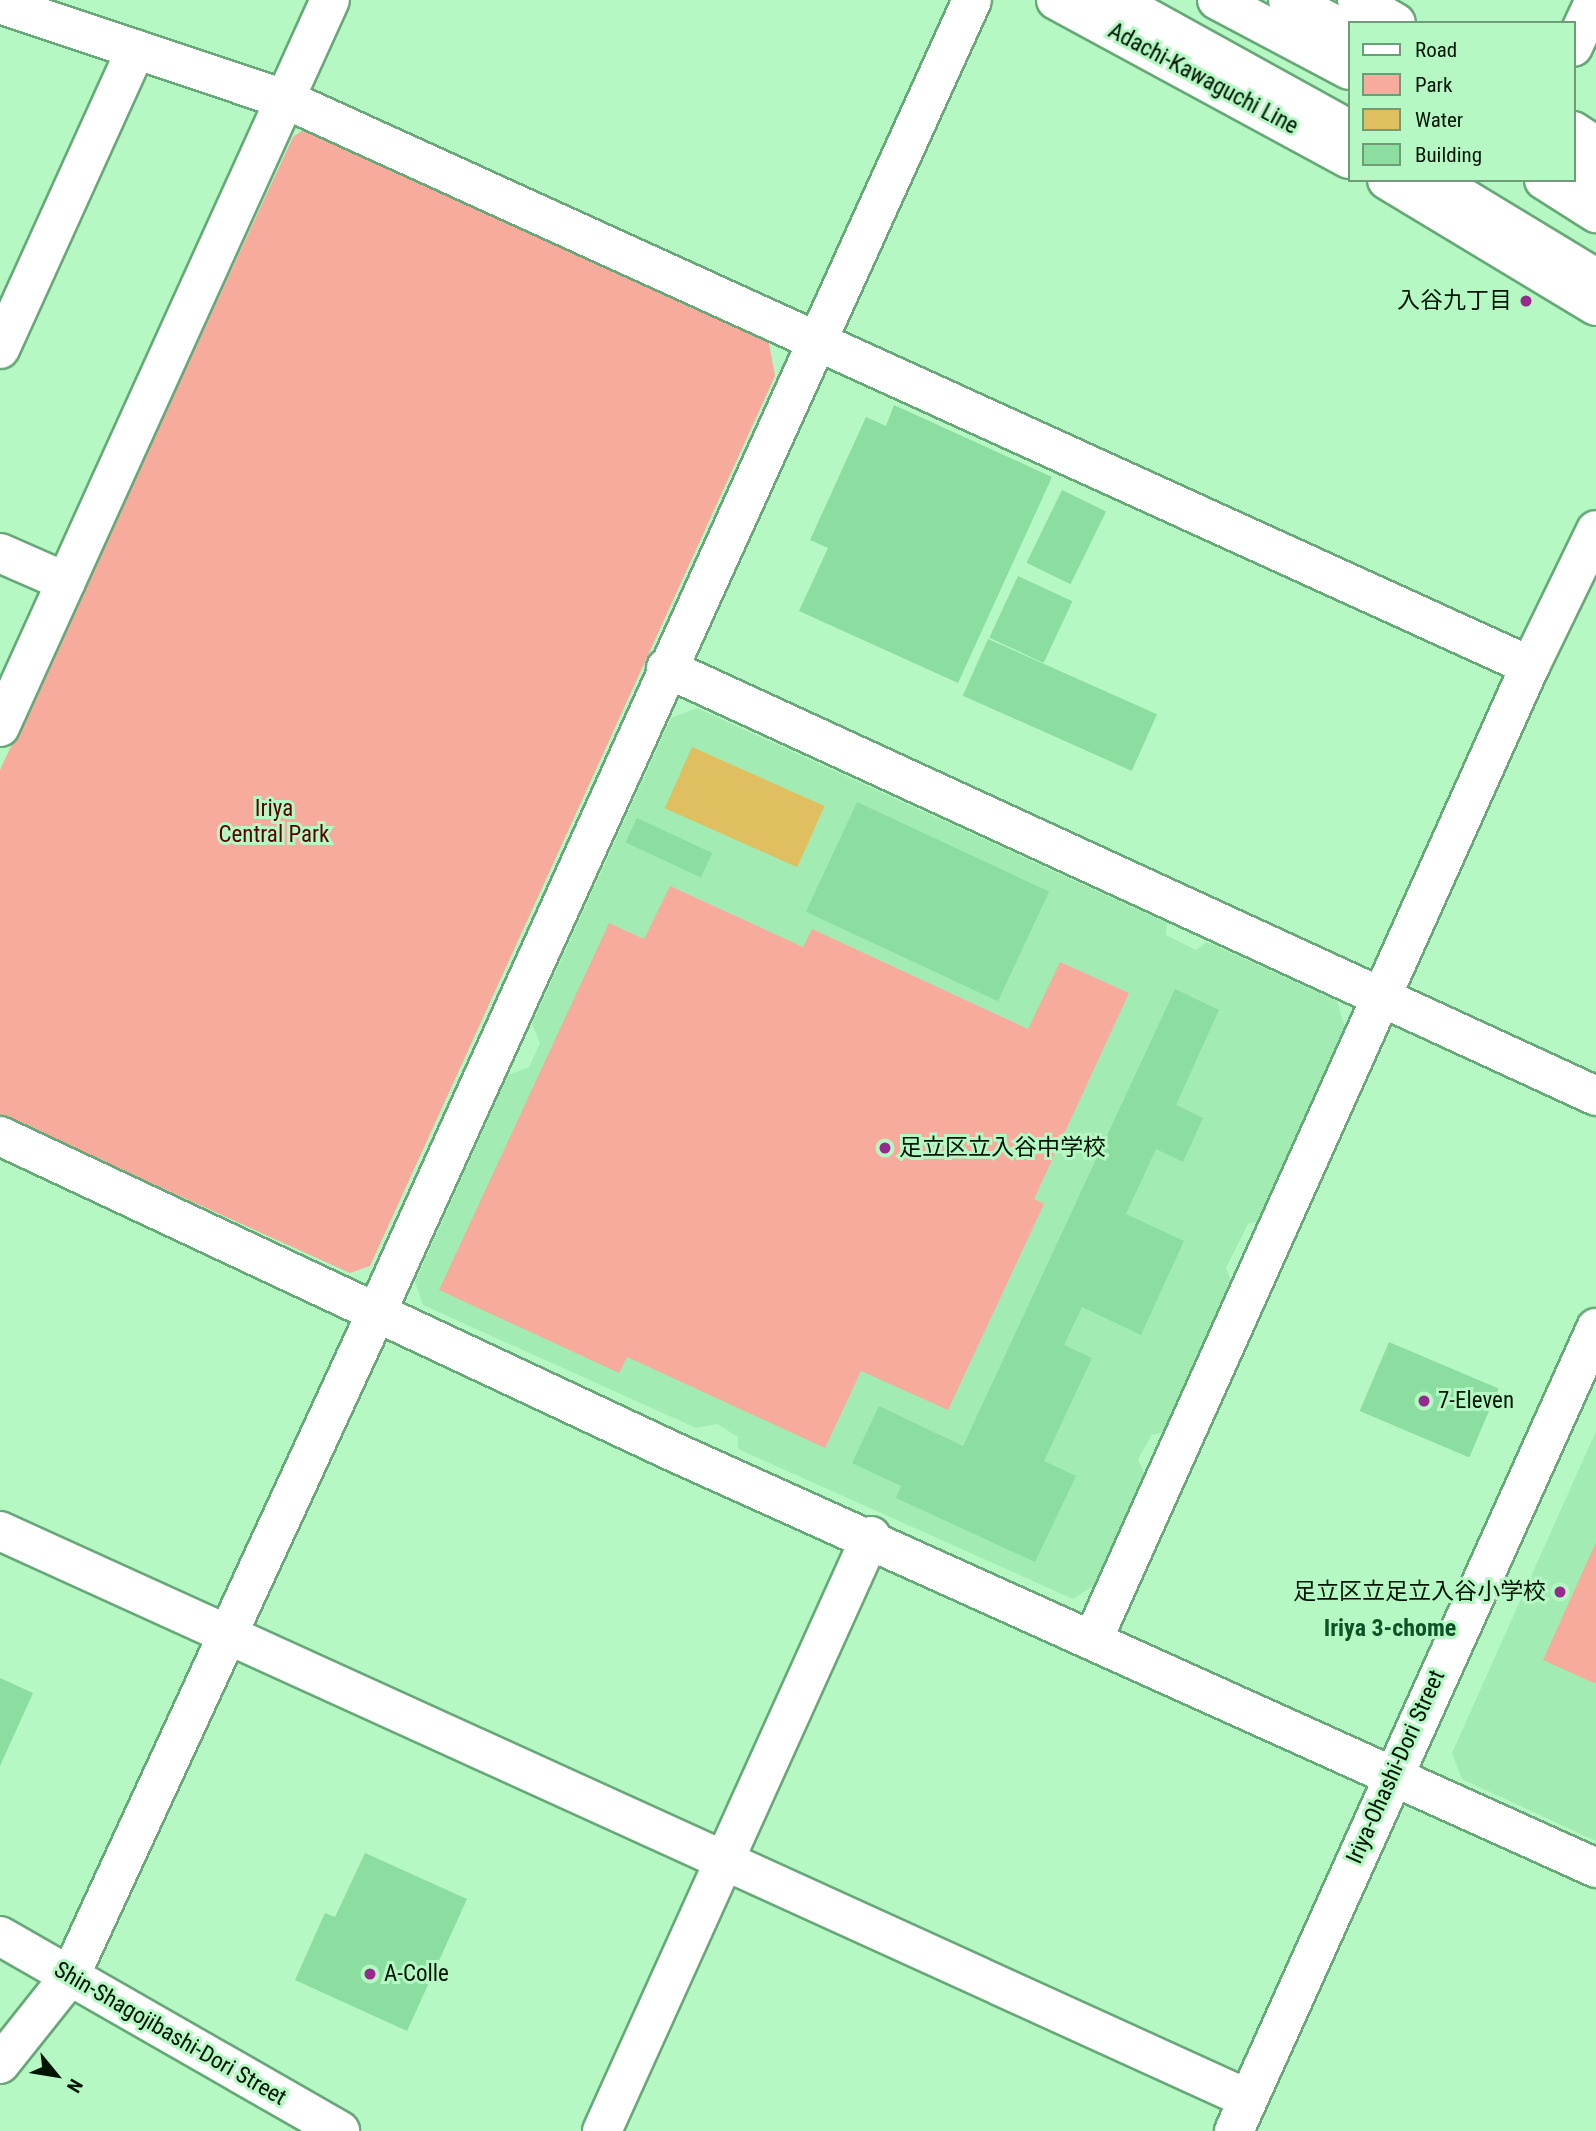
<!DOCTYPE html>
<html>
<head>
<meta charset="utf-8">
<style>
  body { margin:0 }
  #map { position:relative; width:1596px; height:2131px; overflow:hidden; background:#b5f8c3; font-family:"Roboto Condensed","Noto Sans JP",sans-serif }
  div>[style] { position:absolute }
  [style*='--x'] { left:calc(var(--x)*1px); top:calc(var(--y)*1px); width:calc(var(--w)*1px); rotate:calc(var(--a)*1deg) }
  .built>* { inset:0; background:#a2ecb3 }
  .green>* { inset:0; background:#f7ab9d }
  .water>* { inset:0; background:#dfbf60; transform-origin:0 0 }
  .building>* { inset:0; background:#8bde9f; transform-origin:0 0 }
  .roads { filter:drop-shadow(2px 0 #68a878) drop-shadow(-2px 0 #68a878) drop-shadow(0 2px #68a878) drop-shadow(0 -2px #68a878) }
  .minor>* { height:38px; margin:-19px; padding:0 19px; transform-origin:19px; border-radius:19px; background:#fff }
  .tertiary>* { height:38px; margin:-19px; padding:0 19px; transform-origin:19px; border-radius:19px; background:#fff }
  .secondary>* { height:38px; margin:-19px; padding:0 19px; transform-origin:19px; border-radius:19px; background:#fff }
  .motorway>* { height:38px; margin:-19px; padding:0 19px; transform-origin:19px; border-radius:19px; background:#fff }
  .dots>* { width:19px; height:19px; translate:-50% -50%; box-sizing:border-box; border:4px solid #b5f8c3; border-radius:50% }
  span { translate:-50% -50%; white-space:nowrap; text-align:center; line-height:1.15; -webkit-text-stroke:6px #b5f8c3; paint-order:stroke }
  .street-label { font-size:23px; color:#001404 }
  .poi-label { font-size:23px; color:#001404 }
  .right { translate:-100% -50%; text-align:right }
  .left { translate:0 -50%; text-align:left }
  .park-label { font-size:23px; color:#5b0200 }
  .neighbourhood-label { font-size:24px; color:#0c5227; font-weight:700 }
  .legend { position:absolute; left:1348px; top:21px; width:228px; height:161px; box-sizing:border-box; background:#b5f8c3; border:2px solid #6d9d77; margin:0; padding:9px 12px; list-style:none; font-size:21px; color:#001404 }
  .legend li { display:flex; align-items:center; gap:14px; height:35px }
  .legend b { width:35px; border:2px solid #6d9d77 }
  .north { position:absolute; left:21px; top:2040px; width:70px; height:70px; -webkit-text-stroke:5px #b5f8c3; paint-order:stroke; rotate:120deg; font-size:19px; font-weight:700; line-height:28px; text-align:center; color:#001404 }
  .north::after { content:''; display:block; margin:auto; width:24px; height:32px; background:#001404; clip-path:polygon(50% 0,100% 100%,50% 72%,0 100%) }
</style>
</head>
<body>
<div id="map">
  <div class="built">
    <i style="clip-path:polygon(697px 708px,1167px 923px,1166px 935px,1196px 950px,1207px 942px,1337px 1001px,1346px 1031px,1261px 1221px,1248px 1224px,1226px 1268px,1232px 1283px,1167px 1432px,1152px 1435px,1138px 1459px,1145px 1475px,1098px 1583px,1073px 1599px,738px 1449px,738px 1437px,717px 1424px,696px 1428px,423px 1305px,415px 1282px,508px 1075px,529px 1067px,540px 1043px,532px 1024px,671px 718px)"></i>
    <i style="clip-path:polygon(1596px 1431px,1596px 1841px,1462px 1779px,1452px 1753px)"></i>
  </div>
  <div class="green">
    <i style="clip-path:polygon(307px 127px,769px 343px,775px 376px,370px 1266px,350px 1273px,0 1115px,0 770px,293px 137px)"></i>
    <i style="clip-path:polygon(670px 886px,803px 947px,812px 929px,1028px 1029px,1060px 962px,1129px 993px,1034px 1199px,1044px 1204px,948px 1410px,861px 1371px,825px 1448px,627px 1357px,619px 1373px,439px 1290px,609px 923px,644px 939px)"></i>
    <i style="clip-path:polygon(1596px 1542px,1596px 1684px,1543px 1660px)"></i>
  </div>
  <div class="water">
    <i style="left:692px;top:747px;width:145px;height:67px;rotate:24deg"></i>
  </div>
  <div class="building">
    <i style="clip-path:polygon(894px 405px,1052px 477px,958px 683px,799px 611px,828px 548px,810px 540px,866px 417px,886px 426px)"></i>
    <i style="left:1062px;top:490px;width:49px;height:81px;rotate:26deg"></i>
    <i style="left:1018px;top:576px;width:60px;height:68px;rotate:25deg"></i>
    <i style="left:988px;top:639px;width:185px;height:62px;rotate:24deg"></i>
    <i style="left:857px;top:802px;width:212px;height:121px;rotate:25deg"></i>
    <i style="left:637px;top:818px;width:83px;height:27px;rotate:25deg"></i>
    <i style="clip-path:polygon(1175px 989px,1219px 1010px,1176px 1105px,1203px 1118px,1183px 1162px,1156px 1149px,1126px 1214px,1184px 1241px,1141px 1335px,1082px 1307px,1064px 1345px,1092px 1358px,1044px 1461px,1076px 1476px,1035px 1562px,896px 1498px,901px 1486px,852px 1463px,879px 1406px,963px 1446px)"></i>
    <i style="left:1389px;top:1342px;width:119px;height:75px;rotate:23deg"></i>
    <i style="clip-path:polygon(0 1678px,33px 1693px,0 1766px)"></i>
    <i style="clip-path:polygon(365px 1853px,467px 1899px,407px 2031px,295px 1980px,325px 1913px,335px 1917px)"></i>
  </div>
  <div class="roads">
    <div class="minor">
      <i style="--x:0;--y:4;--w:303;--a:18.5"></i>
      <i style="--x:287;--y:100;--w:1366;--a:24.48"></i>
      <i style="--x:1573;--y:47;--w:52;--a:-64.9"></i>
      <i style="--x:0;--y:349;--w:329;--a:-65.6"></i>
      <i style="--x:0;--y:553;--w:72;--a:23.7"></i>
      <i style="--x:666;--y:668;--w:1024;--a:24.71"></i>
      <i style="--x:0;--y:727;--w:798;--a:-65.59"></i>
      <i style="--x:378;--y:1309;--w:1437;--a:-65.59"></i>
      <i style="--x:0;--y:1531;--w:1371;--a:24.47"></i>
      <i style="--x:1094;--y:1637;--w:1064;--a:-65.82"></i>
      <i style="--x:1530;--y:666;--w:151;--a:-64.1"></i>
      <i style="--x:0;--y:2064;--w:112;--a:-51.5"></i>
      <i style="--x:602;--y:2131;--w:653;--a:-65.67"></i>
    </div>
    <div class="tertiary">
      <i style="--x:0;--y:1136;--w:744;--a:25.12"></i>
      <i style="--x:674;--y:1452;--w:1012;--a:24.28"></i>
      <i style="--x:0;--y:1936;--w:392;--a:29.8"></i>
      <i style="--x:70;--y:1976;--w:735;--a:-65.21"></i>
      <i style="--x:1234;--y:2131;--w:881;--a:-65.73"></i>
    </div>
    <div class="secondary">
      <i style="--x:1056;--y:0;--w:333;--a:28.5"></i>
      <i style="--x:1357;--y:0;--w:45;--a:30.5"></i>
      <i style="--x:1573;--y:131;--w:27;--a:33"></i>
      <i style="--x:1387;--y:180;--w:244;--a:31.1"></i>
    </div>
    <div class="motorway">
      <i style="--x:1115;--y:0;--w:267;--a:28.9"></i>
      <i style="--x:1217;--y:0;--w:149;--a:27.9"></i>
      <i style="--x:1288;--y:0;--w:69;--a:27.7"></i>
      <i style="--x:1573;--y:159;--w:27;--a:33"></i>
      <i style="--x:1434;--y:180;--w:189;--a:31.2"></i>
      <i style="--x:1544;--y:180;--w:62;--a:32.4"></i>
    </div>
  </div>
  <div class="dots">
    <i style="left:1526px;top:301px;background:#952b8d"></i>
    <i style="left:885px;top:1148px;background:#952b8d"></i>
    <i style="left:1424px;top:1401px;background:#952b8d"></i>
    <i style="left:1560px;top:1592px;background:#952b8d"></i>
    <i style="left:370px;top:1974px;background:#952b8d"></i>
  </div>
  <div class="street-label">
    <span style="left:1203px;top:79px;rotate:28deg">Adachi-Kawaguchi Line</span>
    <span style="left:1396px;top:1767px;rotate:-66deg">Iriya-Ohashi-Dori Street</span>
    <span style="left:170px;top:2034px;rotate:30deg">Shin-Shagojibashi-Dori Street</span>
  </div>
  <div class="poi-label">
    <span class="right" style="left:1512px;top:301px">入谷九丁目</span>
    <span class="left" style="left:899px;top:1148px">足立区立入谷中学校</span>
    <span class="left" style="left:1438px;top:1401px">7-Eleven</span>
    <span class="right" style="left:1546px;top:1592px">足立区立足立入谷小学校</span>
    <span class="left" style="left:384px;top:1974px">A-Colle</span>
  </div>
  <div class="park-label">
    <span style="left:274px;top:822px">Iriya<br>Central Park</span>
  </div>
  <div class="neighbourhood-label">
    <span style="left:1390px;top:1629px">Iriya 3-chome</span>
  </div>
  <ul class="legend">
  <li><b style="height:9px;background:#fff"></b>Road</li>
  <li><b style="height:19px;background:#f7ab9d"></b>Park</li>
  <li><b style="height:19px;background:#dfbf60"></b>Water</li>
  <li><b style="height:19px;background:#8bde9f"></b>Building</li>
  </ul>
  <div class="north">N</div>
</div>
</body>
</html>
